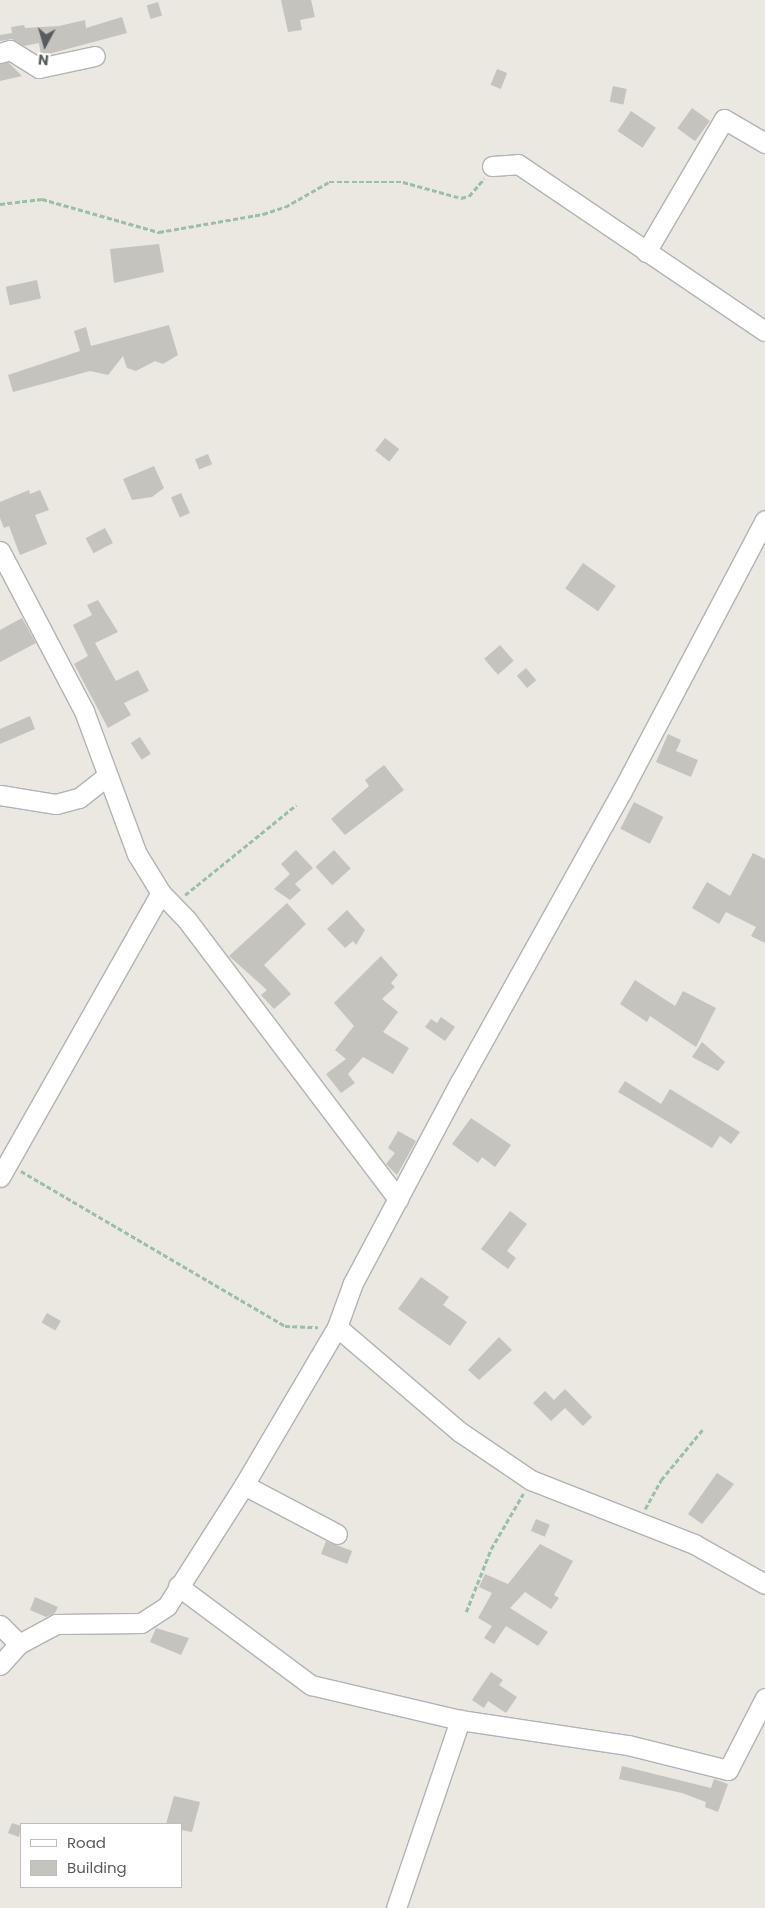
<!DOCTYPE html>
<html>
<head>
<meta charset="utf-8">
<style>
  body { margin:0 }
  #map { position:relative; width:765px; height:1908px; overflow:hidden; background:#eae8e0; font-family:Poppins,sans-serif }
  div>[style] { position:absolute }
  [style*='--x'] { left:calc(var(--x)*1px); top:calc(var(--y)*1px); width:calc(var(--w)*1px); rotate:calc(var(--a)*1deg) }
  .building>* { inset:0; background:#c5c3bd; transform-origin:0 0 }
  .path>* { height:2.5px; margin-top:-1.25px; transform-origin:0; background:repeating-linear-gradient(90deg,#9abfa5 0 5px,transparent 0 7.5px) }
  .roads { filter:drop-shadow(1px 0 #b1b3b6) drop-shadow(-1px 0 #b1b3b6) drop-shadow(0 1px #b1b3b6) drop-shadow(0 -1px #b1b3b6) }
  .minor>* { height:19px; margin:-9.5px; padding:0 9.5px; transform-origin:9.5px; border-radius:9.5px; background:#fff }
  span { translate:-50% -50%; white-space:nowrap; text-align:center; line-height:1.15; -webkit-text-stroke:4.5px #fff; paint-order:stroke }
  .legend { position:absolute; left:20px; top:1823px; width:162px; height:65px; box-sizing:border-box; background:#fff; border:1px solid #bdbebf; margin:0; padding:6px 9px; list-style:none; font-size:15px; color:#595c5f }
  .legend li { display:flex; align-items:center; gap:10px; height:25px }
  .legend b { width:25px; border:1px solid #bdbebf }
  .north { position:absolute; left:20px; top:20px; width:50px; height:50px; -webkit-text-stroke:4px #fff; paint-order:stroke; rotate:186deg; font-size:14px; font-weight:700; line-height:20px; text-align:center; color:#595c5f }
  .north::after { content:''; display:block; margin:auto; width:18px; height:22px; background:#595c5f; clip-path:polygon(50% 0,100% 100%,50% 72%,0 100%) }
</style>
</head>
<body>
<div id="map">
  <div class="building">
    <i style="clip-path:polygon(281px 0,311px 0,315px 17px,300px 20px,302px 30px,288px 32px)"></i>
    <i style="left:158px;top:2px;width:14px;height:12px;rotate:73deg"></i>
    <i style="clip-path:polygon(122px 17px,127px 33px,41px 56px,39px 43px,24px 46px,12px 39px,0 41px,0 35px,12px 33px,11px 27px,24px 25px,25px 28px,59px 26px,85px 20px,86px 28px)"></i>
    <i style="clip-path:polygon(8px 62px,22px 76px,0 81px,0 64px)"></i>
    <i style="left:497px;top:69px;width:11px;height:17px;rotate:22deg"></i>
    <i style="left:613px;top:86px;width:14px;height:16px;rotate:12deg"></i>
    <i style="left:692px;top:108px;width:22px;height:25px;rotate:36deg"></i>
    <i style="left:631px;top:111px;width:30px;height:24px;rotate:34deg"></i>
    <i style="clip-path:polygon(159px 244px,164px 272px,114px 283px,110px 249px)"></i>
    <i style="left:37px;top:280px;width:19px;height:32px;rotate:78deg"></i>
    <i style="clip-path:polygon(169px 325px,178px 355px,163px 364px,155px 361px,136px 371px,127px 368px,123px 356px,108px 375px,90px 371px,13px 392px,8px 375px,80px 351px,74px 331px,86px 327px,91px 346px)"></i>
    <i style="left:385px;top:438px;width:18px;height:16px;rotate:38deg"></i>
    <i style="left:208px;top:454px;width:11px;height:14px;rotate:68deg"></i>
    <i style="clip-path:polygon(154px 466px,164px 488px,152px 497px,132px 500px,123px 479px)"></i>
    <i style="clip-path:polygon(29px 490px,30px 494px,40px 490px,49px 510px,35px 515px,47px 544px,20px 555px,9px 526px,4px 528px,0 518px,0 502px)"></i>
    <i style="left:181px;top:493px;width:22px;height:11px;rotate:66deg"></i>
    <i style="left:105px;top:528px;width:17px;height:22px;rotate:62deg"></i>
    <i style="left:583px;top:563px;width:40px;height:31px;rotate:35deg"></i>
    <i style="clip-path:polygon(98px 600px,118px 632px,95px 643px,116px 681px,138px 670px,149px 691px,124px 703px,131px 715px,108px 728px,74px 664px,88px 656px,73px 625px,92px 615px,87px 605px)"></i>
    <i style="clip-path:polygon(22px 618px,36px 643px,0 662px,0 630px)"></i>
    <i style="left:500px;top:645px;width:21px;height:21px;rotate:49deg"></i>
    <i style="left:526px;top:668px;width:16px;height:12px;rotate:50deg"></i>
    <i style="clip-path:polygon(30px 716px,35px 729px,0 744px,0 729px)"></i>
    <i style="clip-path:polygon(668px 734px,681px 740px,676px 751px,698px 760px,691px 777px,656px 762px)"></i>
    <i style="left:140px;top:737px;width:20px;height:11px;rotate:57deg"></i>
    <i style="clip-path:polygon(384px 765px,404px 790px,345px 835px,331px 819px,369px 786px,365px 780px)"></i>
    <i style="left:634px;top:802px;width:33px;height:30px;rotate:27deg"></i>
    <i style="clip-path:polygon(296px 850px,313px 868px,295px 884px,301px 890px,290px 900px,274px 889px,290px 874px,281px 864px)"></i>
    <i style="left:334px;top:850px;width:25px;height:25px;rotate:48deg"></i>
    <i style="clip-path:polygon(753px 853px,765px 859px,765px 943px,751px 936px,756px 927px,726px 912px,719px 924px,692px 908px,707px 882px,730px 896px)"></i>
    <i style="clip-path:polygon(287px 903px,306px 924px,264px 965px,291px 994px,274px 1009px,261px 995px,267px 990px,229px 956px)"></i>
    <i style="clip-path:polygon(347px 910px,365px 930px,356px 945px,353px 941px,345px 948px,327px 929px)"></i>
    <i style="clip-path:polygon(381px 956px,398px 975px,391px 983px,395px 987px,382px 999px,398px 1012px,383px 1032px,409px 1048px,393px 1074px,363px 1057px,348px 1074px,355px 1083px,341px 1093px,326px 1074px,346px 1059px,335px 1050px,354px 1026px,334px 1003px)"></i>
    <i style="clip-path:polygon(635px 980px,675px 1006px,683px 991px,716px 1008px,696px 1047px,650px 1016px,647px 1022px,620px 1004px)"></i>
    <i style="clip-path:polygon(441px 1017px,455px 1027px,445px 1041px,425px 1027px,431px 1019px,437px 1023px)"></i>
    <i style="clip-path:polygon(702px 1042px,725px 1062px,718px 1071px,692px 1057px)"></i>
    <i style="clip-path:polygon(625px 1081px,661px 1104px,670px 1089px,740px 1132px,731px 1144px,720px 1136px,712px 1148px,618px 1092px)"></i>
    <i style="clip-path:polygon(471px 1118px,511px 1145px,495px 1167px,482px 1157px,478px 1163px,452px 1144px)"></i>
    <i style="clip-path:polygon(398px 1131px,416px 1141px,397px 1175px,386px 1164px,395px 1153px,388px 1148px)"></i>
    <i style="clip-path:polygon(510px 1211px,527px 1224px,507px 1251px,516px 1258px,508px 1269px,481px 1249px)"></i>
    <i style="clip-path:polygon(421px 1277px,449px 1297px,443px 1305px,467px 1322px,450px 1346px,398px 1309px)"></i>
    <i style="left:47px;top:1313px;width:16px;height:11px;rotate:30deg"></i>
    <i style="clip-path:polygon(499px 1337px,512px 1350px,479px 1380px,468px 1370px)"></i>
    <i style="clip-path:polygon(565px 1389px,592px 1417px,583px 1426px,565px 1408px,551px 1421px,533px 1403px,545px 1391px,554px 1400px)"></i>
    <i style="clip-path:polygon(717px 1473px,734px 1484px,702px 1524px,688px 1514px)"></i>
    <i style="left:536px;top:1519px;width:15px;height:13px;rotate:23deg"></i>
    <i style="left:326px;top:1541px;width:28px;height:14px;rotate:21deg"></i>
    <i style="clip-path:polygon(540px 1544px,573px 1561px,554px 1595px,559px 1598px,551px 1609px,525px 1592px,510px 1608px,548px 1632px,538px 1646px,506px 1626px,494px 1644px,484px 1638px,492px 1626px,478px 1618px,492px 1593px,479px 1587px,485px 1574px,508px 1584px)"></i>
    <i style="clip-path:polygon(35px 1597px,58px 1607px,55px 1613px,46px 1617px,30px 1610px)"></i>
    <i style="clip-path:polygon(156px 1628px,189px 1638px,181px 1655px,150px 1642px)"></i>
    <i style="clip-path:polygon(491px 1672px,503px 1680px,499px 1685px,517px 1697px,506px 1713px,488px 1701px,484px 1708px,472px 1700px)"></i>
    <i style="clip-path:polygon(622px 1766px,711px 1788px,714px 1779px,728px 1784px,718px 1812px,705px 1807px,706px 1802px,682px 1793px,619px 1779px)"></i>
    <i style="clip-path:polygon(174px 1796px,200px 1802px,192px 1832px,181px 1830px,181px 1824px,166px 1824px)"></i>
    <i style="clip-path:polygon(12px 1823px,21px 1826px,19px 1837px,8px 1833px)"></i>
  </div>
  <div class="path">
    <i style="--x:0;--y:204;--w:42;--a:-6.8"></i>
    <i style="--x:42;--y:199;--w:122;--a:15.8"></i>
    <i style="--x:159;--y:232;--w:106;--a:-9.8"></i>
    <i style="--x:263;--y:214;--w:23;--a:-18"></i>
    <i style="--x:285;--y:207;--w:51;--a:-29.6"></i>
    <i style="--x:329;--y:182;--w:74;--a:0"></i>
    <i style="--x:403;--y:182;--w:60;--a:15.4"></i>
    <i style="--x:461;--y:198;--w:8;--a:-14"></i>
    <i style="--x:469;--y:196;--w:23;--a:-49"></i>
    <i style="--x:185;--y:895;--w:143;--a:-39"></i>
    <i style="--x:21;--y:1171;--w:306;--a:30.4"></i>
    <i style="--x:285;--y:1326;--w:33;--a:2"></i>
    <i style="--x:645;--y:1509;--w:33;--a:-61"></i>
    <i style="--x:661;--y:1480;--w:65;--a:-50.6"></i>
    <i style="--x:466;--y:1612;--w:68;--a:-68.4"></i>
    <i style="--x:491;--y:1549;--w:64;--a:-59.8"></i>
  </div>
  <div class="roads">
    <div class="minor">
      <i style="--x:0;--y:53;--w:10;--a:-17"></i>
      <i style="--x:10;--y:50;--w:34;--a:32"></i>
      <i style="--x:39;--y:68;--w:57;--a:-12.1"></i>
      <i style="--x:492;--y:166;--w:26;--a:-4"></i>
      <i style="--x:518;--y:164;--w:298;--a:34.1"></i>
      <i style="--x:646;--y:252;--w:154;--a:-59.6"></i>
      <i style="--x:724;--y:119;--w:48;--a:30.3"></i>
      <i style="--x:0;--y:551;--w:181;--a:62.3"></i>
      <i style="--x:84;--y:711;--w:153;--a:69.7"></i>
      <i style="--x:137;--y:854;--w:46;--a:58.4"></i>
      <i style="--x:161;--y:893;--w:37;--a:46"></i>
      <i style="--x:187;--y:920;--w:350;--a:52.9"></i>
      <i style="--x:0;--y:795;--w:57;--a:9.1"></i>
      <i style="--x:56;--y:804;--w:24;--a:-15"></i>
      <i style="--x:79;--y:798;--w:36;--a:-38"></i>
      <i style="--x:0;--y:1177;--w:326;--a:-60.5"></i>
      <i style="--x:337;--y:1327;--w:162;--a:40.5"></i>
      <i style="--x:460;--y:1432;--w:86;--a:34.1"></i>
      <i style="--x:531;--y:1480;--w:175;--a:21.4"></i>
      <i style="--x:694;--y:1544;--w:81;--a:29.4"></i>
      <i style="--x:244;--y:1485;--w:183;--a:-59.5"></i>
      <i style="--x:337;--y:1327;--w:47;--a:-70"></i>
      <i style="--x:353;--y:1283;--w:228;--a:-62"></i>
      <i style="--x:460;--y:1082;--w:333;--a:-60.9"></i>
      <i style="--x:622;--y:791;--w:306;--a:-62.2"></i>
      <i style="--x:178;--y:1586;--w:166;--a:36.7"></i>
      <i style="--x:311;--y:1685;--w:153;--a:13.2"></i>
      <i style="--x:460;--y:1720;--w:170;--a:8.5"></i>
      <i style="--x:628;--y:1745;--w:103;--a:14"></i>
      <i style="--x:728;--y:1770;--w:81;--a:-62.8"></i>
      <i style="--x:0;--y:1625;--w:27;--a:45"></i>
      <i style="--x:0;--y:1665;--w:28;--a:-48"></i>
      <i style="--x:19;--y:1644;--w:42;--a:-28.4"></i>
      <i style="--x:56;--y:1624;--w:85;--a:-0.7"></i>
      <i style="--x:141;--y:1623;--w:31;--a:-33"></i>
      <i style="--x:167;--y:1606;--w:143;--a:-57.5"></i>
      <i style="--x:244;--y:1485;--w:105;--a:27.8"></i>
      <i style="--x:396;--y:1908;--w:199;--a:-71.2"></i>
    </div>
  </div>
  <ul class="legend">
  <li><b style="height:6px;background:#fff"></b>Road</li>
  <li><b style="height:14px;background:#c5c3bd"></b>Building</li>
  </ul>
  <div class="north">N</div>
</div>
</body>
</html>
